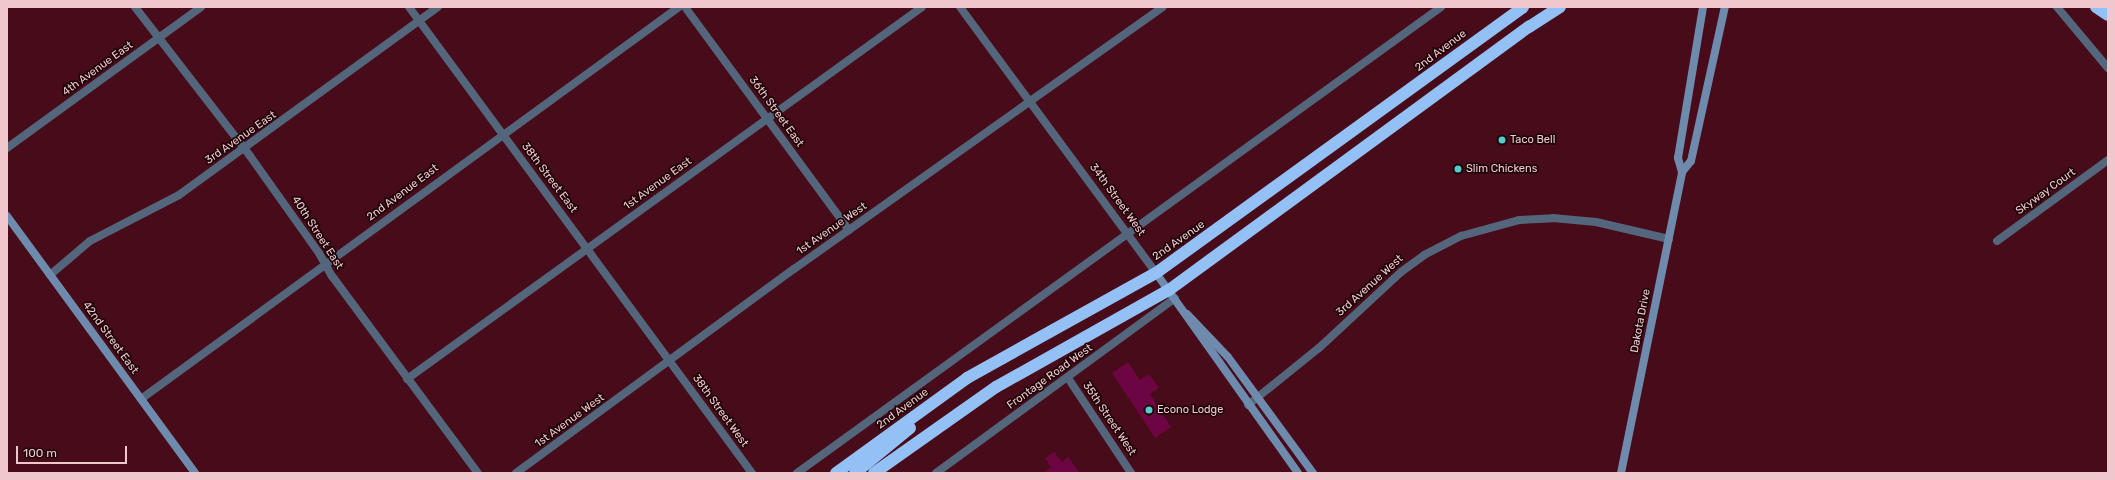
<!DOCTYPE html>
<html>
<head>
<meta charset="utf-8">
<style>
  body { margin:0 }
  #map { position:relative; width:2115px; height:480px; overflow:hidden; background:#470b19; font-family:Rubik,sans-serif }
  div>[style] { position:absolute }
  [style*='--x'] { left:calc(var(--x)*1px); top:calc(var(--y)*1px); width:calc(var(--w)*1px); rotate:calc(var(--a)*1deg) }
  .building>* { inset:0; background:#6c0542 }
  .street>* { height:8px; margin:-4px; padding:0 4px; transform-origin:4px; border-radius:4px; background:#54667c }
  .secondary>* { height:8px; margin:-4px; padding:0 4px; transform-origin:4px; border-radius:4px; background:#6e8bad }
  .highway>* { height:12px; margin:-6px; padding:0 6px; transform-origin:6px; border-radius:6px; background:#93c0f5 }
  .dots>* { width:11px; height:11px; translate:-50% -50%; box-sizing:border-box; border:2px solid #1e0509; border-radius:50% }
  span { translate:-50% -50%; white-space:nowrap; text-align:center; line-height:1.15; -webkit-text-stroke:3.5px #1e0509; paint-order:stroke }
  .street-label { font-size:11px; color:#f0c8cb }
  .poi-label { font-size:11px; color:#f0c8cb }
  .left { translate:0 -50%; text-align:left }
  .frame { position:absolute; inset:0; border:8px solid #f0c8cb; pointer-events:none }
  .scale { position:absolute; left:16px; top:446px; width:111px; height:18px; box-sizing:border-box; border:2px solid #f0c8cb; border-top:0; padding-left:5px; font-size:12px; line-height:14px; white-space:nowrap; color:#f0c8cb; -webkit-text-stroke:3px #1e0509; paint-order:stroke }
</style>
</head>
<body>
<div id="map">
  <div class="building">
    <i style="clip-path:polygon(1128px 362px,1140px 380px,1149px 374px,1159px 388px,1150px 394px,1171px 427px,1155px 438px,1112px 373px)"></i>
    <i style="clip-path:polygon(1054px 452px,1062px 462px,1068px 457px,1080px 473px,1043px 473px,1051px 467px,1045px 458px)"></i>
  </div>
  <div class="street">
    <i style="--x:135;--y:7;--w:188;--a:52.3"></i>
    <i style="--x:250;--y:156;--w:119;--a:54.6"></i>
    <i style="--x:319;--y:253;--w:26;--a:61"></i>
    <i style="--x:332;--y:276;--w:245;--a:53.5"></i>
    <i style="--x:409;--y:7;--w:579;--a:53.65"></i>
    <i style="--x:685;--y:7;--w:277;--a:53.7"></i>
    <i style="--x:960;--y:7;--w:330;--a:53.6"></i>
    <i style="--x:2057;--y:7;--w:80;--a:50.1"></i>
    <i style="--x:7;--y:148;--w:240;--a:-36"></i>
    <i style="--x:1997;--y:241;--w:137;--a:-36.1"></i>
    <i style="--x:50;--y:275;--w:52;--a:-40.4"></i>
    <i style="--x:90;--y:241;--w:100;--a:-27.3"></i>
    <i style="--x:179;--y:195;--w:320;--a:-36"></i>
    <i style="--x:1068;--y:378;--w:114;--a:56.4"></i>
    <i style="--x:407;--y:379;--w:635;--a:-35.84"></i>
    <i style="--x:141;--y:399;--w:666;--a:-36.08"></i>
    <i style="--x:1248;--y:405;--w:91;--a:-38.8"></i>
    <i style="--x:1319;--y:348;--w:112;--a:-42.8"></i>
    <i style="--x:1401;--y:272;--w:29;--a:-36"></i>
    <i style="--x:1424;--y:255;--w:42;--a:-27.2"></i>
    <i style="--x:1461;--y:236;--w:60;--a:-15.4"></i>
    <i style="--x:1519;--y:220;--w:34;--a:-3"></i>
    <i style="--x:1553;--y:218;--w:43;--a:5.3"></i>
    <i style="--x:1596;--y:222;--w:75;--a:13.1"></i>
    <i style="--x:516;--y:473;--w:345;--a:-36.3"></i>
    <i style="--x:794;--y:269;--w:452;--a:-35.4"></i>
    <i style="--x:797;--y:473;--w:795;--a:-35.89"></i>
    <i style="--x:936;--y:473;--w:296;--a:-36.2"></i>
  </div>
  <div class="secondary">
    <i style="--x:1682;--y:172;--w:15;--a:-106"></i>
    <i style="--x:1678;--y:158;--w:153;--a:-80.6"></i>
    <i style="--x:7;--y:216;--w:318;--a:53.8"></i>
    <i style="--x:1156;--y:273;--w:245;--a:54.6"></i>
    <i style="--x:1187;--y:314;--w:59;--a:46.4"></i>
    <i style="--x:1228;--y:357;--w:144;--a:53.8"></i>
    <i style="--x:1621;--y:473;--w:307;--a:-78.5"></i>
    <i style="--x:1682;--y:172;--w:14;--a:-51"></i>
    <i style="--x:1691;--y:161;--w:158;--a:-77.6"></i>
  </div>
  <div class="highway">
    <i style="--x:2096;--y:7;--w:14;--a:34"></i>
    <i style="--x:836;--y:473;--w:162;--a:-35.9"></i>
    <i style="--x:967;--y:378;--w:216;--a:-29.1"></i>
    <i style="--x:1156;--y:273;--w:453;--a:-35.9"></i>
    <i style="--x:855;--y:473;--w:71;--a:-39.3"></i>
    <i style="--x:874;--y:473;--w:149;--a:-35.2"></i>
    <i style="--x:996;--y:387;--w:198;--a:-29.3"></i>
    <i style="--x:1169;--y:290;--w:446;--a:-36.2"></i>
    <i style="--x:1529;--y:27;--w:37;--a:-33"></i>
  </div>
  <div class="dots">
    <i style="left:1502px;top:140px;background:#53cdca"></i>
    <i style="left:1458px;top:169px;background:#53cdca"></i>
    <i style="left:1149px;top:410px;background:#53cdca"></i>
  </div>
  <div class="street-label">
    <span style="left:1441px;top:51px;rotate:-37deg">2nd Avenue</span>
    <span style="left:98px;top:69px;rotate:-36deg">4th Avenue East</span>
    <span style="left:776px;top:112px;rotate:54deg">36th Street East</span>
    <span style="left:241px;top:138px;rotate:-35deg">3rd Avenue East</span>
    <span style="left:549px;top:178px;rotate:53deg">38th Street East</span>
    <span style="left:658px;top:184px;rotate:-36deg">1st Avenue East</span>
    <span style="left:2046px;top:192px;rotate:-36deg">Skyway Court</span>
    <span style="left:403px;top:193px;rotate:-37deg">2nd Avenue East</span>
    <span style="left:1117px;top:200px;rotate:54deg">34th Street West</span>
    <span style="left:832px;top:229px;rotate:-35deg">1st Avenue West</span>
    <span style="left:317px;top:233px;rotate:57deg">40th Street East</span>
    <span style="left:1179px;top:241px;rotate:-35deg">2nd Avenue</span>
    <span style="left:1370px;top:286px;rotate:-42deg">3rd Avenue West</span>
    <span style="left:1641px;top:321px;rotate:-79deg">Dakota Drive</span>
    <span style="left:110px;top:338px;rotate:54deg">42nd Street East</span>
    <span style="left:1050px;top:377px;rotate:-36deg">Frontage Road West</span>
    <span style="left:903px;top:409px;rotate:-36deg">2nd Avenue</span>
    <span style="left:720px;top:411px;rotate:54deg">38th Street West</span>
    <span style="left:1109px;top:419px;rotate:56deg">35th Street West</span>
    <span style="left:570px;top:421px;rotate:-36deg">1st Avenue West</span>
  </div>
  <div class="poi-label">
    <span class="left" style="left:1510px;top:140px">Taco Bell</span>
    <span class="left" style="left:1466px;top:169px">Slim Chickens</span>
    <span class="left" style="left:1157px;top:410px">Econo Lodge</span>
  </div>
  <div class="frame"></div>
  <div class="scale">100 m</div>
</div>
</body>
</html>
